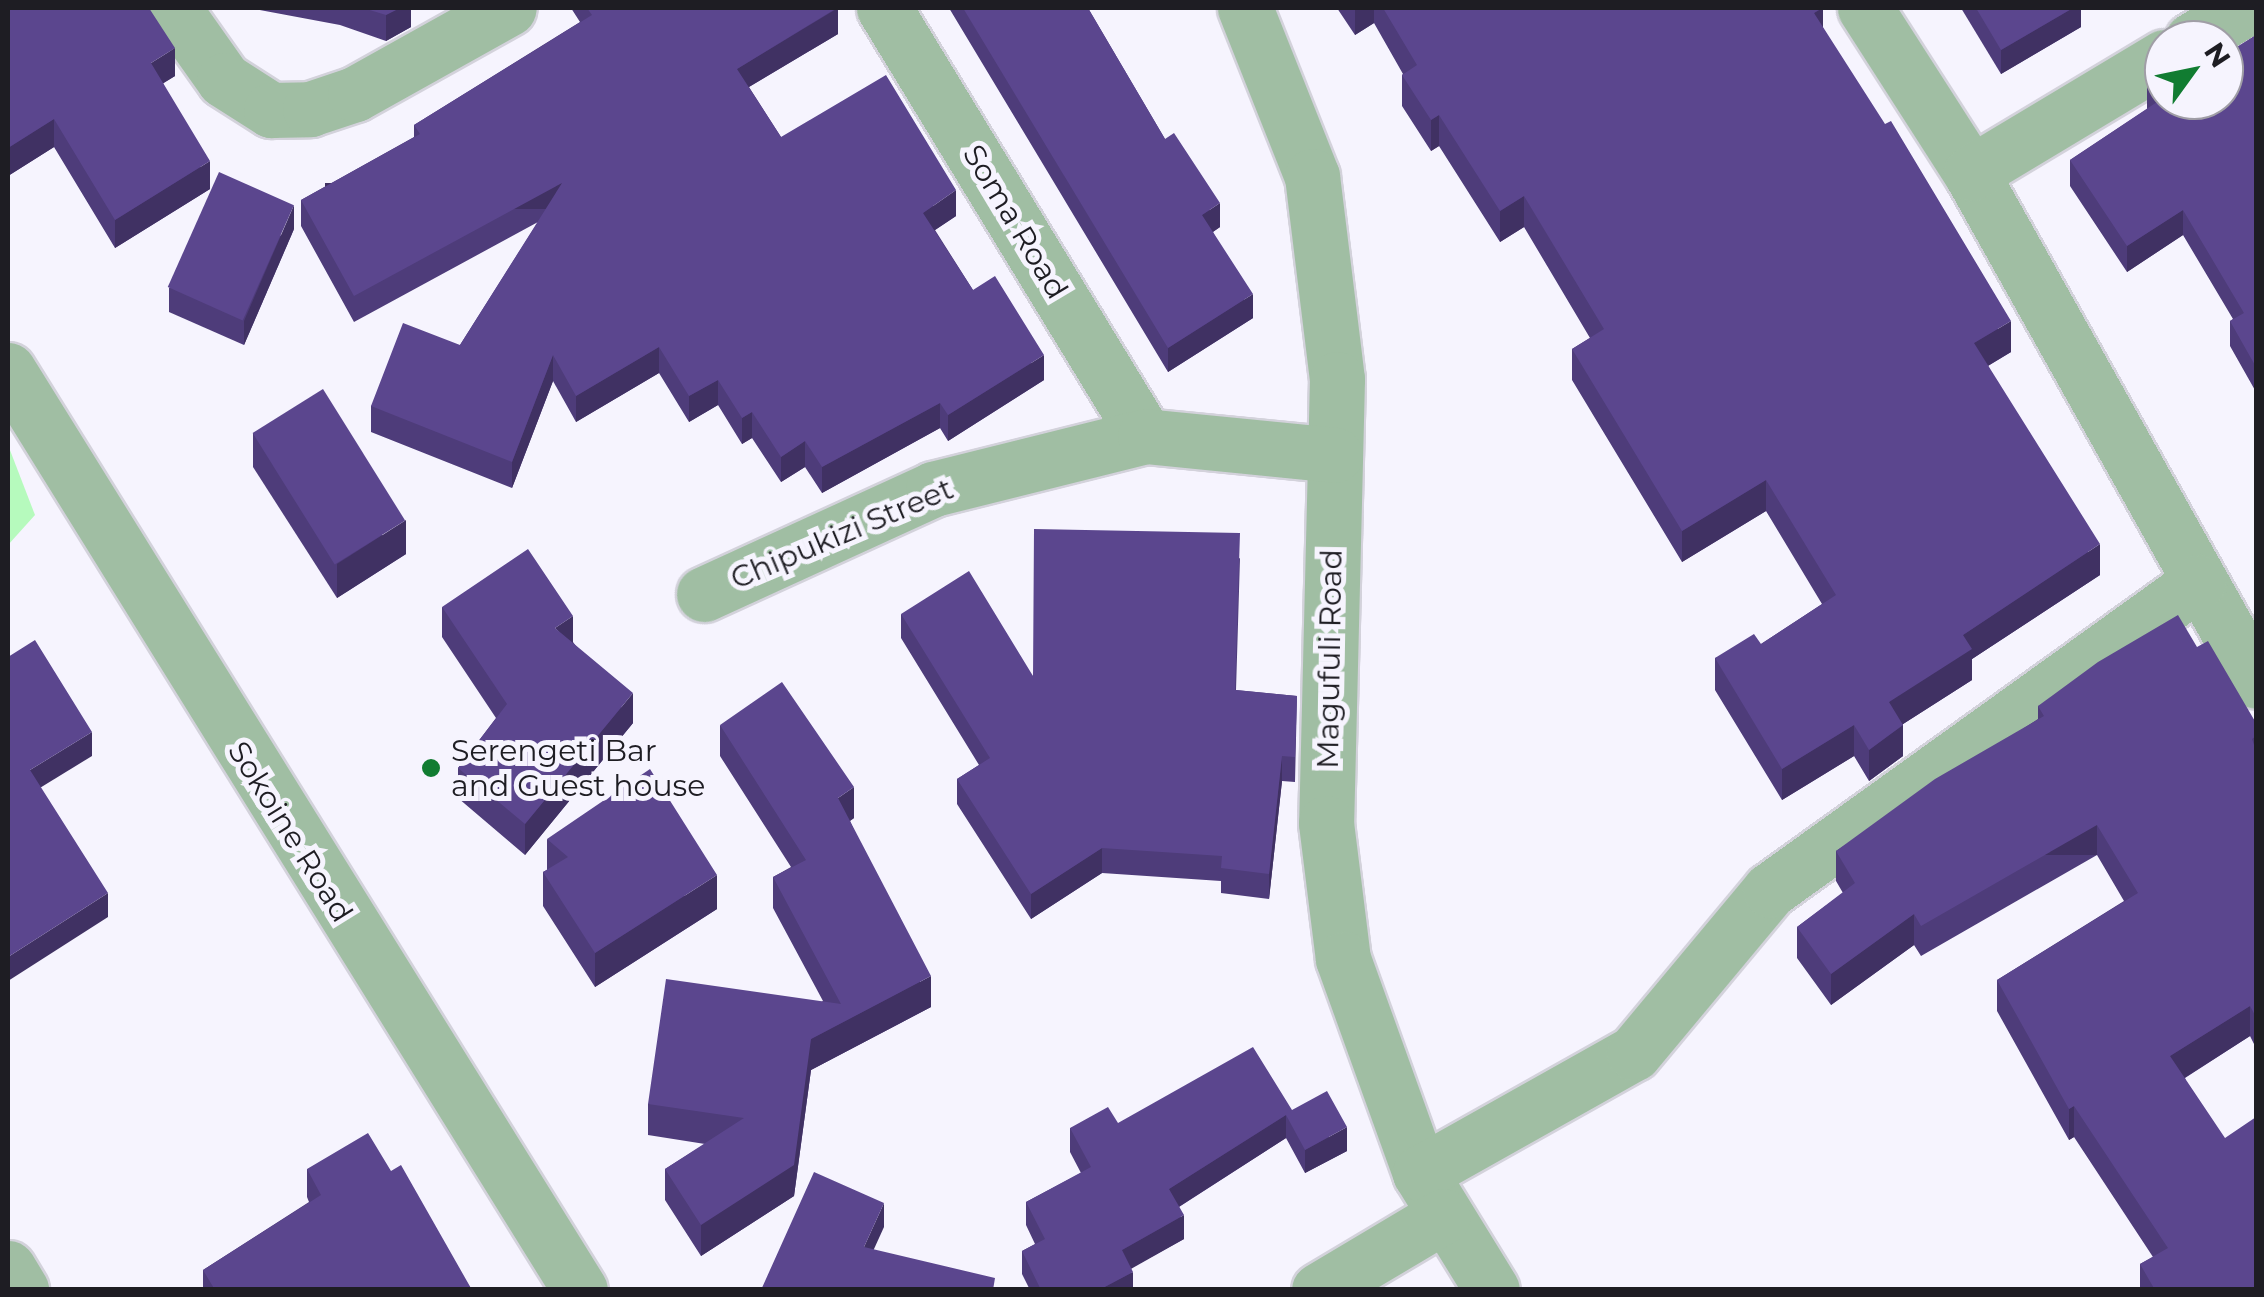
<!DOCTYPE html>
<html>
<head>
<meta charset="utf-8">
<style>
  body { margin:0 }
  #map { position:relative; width:2264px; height:1297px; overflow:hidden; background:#f6f4fe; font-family:Montserrat,sans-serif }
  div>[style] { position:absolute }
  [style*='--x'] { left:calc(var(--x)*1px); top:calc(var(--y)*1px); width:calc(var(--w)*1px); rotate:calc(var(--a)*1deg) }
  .green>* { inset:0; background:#b6fabd }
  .roads { filter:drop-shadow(2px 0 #d3d2db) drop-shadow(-2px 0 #d3d2db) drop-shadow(0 2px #d3d2db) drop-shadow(0 -2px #d3d2db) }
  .minor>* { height:55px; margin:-27.5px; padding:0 27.5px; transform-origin:27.5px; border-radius:27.5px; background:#a0bea3 }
  .wall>* { inset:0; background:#4e3c7a }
  .shaded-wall>* { inset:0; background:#403163; transform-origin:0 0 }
  .building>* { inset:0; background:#5b468e; transform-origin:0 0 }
  .dots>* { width:28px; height:28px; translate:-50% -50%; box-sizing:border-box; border:5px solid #f6f4fe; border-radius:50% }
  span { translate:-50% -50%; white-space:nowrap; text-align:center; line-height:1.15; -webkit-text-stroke:10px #f6f4fe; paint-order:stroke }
  .street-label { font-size:30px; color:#1e1d23 }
  .poi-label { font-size:30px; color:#1e1d23 }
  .left { translate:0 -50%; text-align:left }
  .frame { position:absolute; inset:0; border:10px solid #1e1d23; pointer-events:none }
  .north { position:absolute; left:2144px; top:20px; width:100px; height:100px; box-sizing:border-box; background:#f6f4fe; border:2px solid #a09ea6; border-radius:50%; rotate:57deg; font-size:28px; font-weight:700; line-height:40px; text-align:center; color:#1e1d23 }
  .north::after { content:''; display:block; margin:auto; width:35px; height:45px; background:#117c31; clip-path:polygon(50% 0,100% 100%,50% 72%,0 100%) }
</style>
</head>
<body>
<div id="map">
  <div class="green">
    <i style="clip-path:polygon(8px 445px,35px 515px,8px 545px)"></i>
  </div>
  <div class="roads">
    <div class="minor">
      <i style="--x:173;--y:8;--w:88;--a:54.7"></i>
      <i style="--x:224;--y:80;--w:56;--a:32.6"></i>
      <i style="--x:271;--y:110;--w:39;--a:-1"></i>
      <i style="--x:310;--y:109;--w:47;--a:-18.4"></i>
      <i style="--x:355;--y:94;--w:176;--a:-29.2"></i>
      <i style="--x:884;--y:8;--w:501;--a:58.62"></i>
      <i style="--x:1245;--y:8;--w:181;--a:68.3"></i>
      <i style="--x:1312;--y:176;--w:205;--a:83"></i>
      <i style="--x:1337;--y:379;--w:444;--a:91.4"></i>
      <i style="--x:1326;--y:823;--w:137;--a:82.9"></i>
      <i style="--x:1343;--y:959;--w:227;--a:70.2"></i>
      <i style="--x:1420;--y:1173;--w:137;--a:58.4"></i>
      <i style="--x:1865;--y:8;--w:196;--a:57.3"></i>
      <i style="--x:1971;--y:173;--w:582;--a:60.71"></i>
      <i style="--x:2192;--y:40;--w:63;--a:-30.7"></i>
      <i style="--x:1971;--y:173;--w:225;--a:-31"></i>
      <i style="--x:8;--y:370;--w:1083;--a:58.13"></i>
      <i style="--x:704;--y:594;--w:252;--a:-24.6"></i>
      <i style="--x:933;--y:489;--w:219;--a:-14"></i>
      <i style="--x:1145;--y:436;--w:191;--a:5.7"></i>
      <i style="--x:1420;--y:1173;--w:245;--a:-29.3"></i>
      <i style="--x:1634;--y:1053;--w:212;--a:-50.2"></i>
      <i style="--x:1770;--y:890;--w:528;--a:-35.68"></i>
      <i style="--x:8;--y:1268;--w:26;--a:59"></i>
      <i style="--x:1319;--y:1290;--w:144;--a:-30.8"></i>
    </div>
  </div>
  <div class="wall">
    <i style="clip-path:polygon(8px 8px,175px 76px,163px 83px,210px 189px,115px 248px,54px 147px,8px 176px)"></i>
    <i style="clip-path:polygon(249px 8px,411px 8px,411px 27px,386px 41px,340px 25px)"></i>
    <i style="clip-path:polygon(571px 8px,837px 8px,838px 34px,749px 87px,781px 137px,956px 216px,935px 230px,973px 290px,1044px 380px,948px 441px,940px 428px,822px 493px,805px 467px,781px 482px,752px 438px,742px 444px,718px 405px,689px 422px,659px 373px,576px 422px,553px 381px,512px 488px,371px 432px,371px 406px,460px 345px,538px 222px,354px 322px,301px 226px,301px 200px,414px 137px,414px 125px,580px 22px)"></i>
    <i style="clip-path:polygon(949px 8px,1088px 8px,1165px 139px,1220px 227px,1213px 232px,1253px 318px,1168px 372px)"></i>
    <i style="clip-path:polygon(1337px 8px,1823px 8px,1823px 28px,2011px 352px,1988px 366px,2100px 575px,1972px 659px,1972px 680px,1903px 724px,1903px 756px,1869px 781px,1854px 756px,1782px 800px,1715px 690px,1715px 658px,1761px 644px,1822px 604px,1766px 511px,1682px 562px,1572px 380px,1572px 349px,1590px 338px,1524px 227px,1500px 242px,1439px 146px,1431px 151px,1402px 106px,1402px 75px,1403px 74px,1374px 23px,1355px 35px)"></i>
    <i style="clip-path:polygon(1961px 8px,2081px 8px,2081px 27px,2001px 74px)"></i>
    <i style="clip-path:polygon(2256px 35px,2256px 392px,2230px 346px,2230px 321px,2233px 319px,2183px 235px,2127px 272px,2070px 186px,2070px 160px,2147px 109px,2147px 86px,2164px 100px)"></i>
    <i style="clip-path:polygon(294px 229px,244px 345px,169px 312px,169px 288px)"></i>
    <i style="clip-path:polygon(253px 433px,406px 554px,337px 598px,253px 467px)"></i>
    <i style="clip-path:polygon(1240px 558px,1236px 690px,1297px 696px,1295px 782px,1282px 781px,1269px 899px,1221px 893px,1221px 881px,1102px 873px,1031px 919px,957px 804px,957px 779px,979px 765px,901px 638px,901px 614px,1033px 676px)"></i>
    <i style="clip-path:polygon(442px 607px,573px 642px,633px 723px,525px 855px,458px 798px,458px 768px,496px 718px,442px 637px)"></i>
    <i style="clip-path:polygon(2197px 647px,2256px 723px,2256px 1048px,2250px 1036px,2185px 1078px,2256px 1290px,2140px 1290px,2140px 1264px,2153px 1257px,2074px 1137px,2069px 1140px,1997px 1011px,1997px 980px,2124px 901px,2097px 855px,1921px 956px,1914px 945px,1831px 1005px,1797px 958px,1797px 927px,1843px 893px,1836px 881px,1836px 851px,2038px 719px,2038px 706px)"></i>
    <i style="clip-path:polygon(720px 725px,854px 818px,850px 821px,931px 1007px,811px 1070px,794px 1196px,701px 1256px,665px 1200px,665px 1169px,705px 1144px,648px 1135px,648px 1104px,823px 1001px,773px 908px,773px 877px,791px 867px,720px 756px)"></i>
    <i style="clip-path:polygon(547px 839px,717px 909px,595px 987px,543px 906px,543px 872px,547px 870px)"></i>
    <i style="clip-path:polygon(1292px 1110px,1347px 1151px,1305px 1173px,1286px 1138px,1179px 1207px,1184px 1239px,1131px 1268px,1133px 1290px,1030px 1290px,1022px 1274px,1022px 1251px,1035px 1244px,1026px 1225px,1026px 1202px,1081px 1173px,1070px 1152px,1070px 1128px)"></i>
    <i style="clip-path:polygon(307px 1169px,391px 1171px,472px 1290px,203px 1290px,203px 1270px,309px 1202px,307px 1197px)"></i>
  </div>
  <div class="shaded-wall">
    <i style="clip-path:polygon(400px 8px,411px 8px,411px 27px,386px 41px,386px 15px)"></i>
    <i style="clip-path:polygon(838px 8px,838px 34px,737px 94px,737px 69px)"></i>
    <i style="clip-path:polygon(1355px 8px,1374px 8px,1374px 23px,1355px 35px)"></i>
    <i style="clip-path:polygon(1823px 8px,1823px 38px,1814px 13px)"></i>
    <i style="clip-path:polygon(2073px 8px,2081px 8px,2081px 27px,2001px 74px,2001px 50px)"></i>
    <i style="clip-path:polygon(175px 48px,175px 76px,151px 91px,151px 63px)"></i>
    <i style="clip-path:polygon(1439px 115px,1439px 146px,1431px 151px,1431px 120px)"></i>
    <i style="clip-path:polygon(54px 119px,54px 147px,8px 176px,8px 148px)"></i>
    <i style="clip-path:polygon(210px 161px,210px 189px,115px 248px,115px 220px)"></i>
    <i style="left:562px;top:183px;width:26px;height:237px;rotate:90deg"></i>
    <i style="clip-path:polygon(956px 190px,956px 216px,923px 238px,923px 213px)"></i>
    <i style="clip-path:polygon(1524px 196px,1524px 227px,1500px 242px,1500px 211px)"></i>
    <i style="clip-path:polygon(1220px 203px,1220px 227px,1202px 239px,1202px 215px)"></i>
    <i style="clip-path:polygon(294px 205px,294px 229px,244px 345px,244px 321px)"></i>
    <i style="clip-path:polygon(2183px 210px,2183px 235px,2127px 272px,2127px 246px)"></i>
    <i style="clip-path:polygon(1253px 294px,1253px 318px,1168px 372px,1168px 348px)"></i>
    <i style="clip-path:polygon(2011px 321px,2011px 352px,1974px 374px,1974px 343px)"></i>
    <i style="clip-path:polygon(659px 347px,659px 373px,576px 422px,576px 396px)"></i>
    <i style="clip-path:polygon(553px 355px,553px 381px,512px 488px,512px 462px)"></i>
    <i style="clip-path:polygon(1044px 355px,1044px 380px,948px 441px,948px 415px)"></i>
    <i style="clip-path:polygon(718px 380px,718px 405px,689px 422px,689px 396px)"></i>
    <i style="clip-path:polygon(940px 403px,940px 428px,822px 493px,822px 467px)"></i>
    <i style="clip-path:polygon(752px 412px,752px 438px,742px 444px,742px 418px)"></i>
    <i style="clip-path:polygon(805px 441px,805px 467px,781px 482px,781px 457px)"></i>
    <i style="clip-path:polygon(1766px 480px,1766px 511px,1682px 562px,1682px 531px)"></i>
    <i style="clip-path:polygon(406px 520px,406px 554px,337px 598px,337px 564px)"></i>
    <i style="clip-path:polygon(2100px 544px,2100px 575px,1972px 659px,1972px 680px,1889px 733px,1889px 702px,1963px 635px)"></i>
    <i style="clip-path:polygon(573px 616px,573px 646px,555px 628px)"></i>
    <i style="clip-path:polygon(633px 693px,633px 723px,525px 855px,525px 824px)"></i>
    <i style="clip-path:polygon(1854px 725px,1854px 756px,1782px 800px,1782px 769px)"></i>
    <i style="clip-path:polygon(1903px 725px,1903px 756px,1869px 781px,1869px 750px)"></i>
    <i style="clip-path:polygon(92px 732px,92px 756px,30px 794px,30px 770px)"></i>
    <i style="clip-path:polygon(1282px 756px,1282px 781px,1269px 899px,1269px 874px)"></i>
    <i style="clip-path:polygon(854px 787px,854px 818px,838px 829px,838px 798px)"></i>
    <i style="left:2097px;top:825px;width:30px;height:203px;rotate:90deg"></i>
    <i style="clip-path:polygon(1102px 848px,1102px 873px,1031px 919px,1031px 894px)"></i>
    <i style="clip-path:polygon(717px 875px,717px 909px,595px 987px,595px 953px)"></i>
    <i style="clip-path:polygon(108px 893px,108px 917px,8px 981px,8px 957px)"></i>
    <i style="clip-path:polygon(1914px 914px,1914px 945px,1831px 1005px,1831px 974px)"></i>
    <i style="clip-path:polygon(931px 976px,931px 1007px,811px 1070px,794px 1196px,701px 1256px,701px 1225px,811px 1039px)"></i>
    <i style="clip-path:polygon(2250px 1006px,2250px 1036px,2170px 1087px,2170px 1056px)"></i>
    <i style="clip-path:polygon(2074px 1106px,2074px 1137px,2069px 1140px,2069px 1109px)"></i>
    <i style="clip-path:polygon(1286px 1115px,1286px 1138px,1169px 1213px,1169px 1189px)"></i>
    <i style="clip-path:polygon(1347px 1127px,1347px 1151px,1305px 1173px,1305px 1150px)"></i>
    <i style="clip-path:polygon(884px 1203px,884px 1227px,864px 1271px,864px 1247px)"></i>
    <i style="clip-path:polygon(1184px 1215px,1184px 1239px,1122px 1274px,1122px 1250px)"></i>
    <i style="clip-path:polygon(1133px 1272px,1133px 1290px,1099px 1290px)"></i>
  </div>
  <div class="building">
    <i style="clip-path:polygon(8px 8px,149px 8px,175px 48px,151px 63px,210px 161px,115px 220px,54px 119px,8px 148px)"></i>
    <i style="clip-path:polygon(363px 8px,400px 8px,386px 15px)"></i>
    <i style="clip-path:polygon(587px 8px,837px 8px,737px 69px,781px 137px,886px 75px,956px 190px,923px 213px,973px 290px,995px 276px,1044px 355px,948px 415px,940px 403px,822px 467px,805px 441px,781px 457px,752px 412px,742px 418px,718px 380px,689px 396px,659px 347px,576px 396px,553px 355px,512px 462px,371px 406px,403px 323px,460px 345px,562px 183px,354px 296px,301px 200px,420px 134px,414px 125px,592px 15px)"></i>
    <i style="clip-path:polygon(963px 8px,1088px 8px,1165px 139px,1174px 133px,1220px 203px,1202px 215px,1253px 294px,1168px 348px)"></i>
    <i style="clip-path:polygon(1383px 8px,1822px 8px,1814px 13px,1885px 124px,1891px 121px,2011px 321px,1974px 343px,2100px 544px,1963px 635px,1972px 649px,1889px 702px,1903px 725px,1869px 750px,1854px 725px,1782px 769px,1715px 658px,1754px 634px,1761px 644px,1836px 595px,1766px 480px,1682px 531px,1572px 349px,1604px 329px,1524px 196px,1500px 211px,1439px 115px,1431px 120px,1402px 75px,1417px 65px)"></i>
    <i style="clip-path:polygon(1976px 8px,2073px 8px,2001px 50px)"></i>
    <i style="clip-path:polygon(2256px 35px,2256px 367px,2230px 321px,2244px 313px,2183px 210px,2127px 246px,2070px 160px,2157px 102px,2147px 86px,2164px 75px,2164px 100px,2224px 100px,2224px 55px)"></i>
    <i style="left:219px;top:172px;width:82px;height:126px;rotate:24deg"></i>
    <i style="left:323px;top:389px;width:155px;height:83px;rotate:58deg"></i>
    <i style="clip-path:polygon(1034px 529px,1240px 533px,1235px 690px,1297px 696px,1295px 757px,1282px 756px,1269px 874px,1221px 868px,1222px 856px,1102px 848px,1031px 894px,957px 779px,990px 758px,901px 614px,969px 571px,1033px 676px)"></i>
    <i style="clip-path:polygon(528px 549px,573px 616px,555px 628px,633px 693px,525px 824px,458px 768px,507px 704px,442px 607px)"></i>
    <i style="clip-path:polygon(2178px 615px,2197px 647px,2208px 641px,2256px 723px,2256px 736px,2252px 739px,2256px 751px,2256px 1017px,2250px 1006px,2170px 1056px,2225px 1138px,2256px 1117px,2256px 1290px,2155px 1290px,2140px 1264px,2168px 1248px,2074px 1106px,2069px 1109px,1997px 980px,2138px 893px,2097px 825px,1921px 926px,1914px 914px,1831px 974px,1797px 927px,1855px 883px,1836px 851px,1935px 779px,2044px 716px,2038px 706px,2098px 662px)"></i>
    <i style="clip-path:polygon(35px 640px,92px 732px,30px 770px,108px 893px,8px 957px,8px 657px)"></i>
    <i style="clip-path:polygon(782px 682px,854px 787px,838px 798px,931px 976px,811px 1039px,794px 1165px,701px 1225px,665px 1169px,744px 1118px,648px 1104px,666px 979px,841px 1004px,773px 877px,806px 860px,720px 725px)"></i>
    <i style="clip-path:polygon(650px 769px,717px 875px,595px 953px,543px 872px,568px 857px,547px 839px)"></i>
    <i style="clip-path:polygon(1253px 1047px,1292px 1110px,1327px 1091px,1347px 1127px,1305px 1150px,1286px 1115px,1169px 1189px,1184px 1215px,1122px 1250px,1133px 1272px,1099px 1290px,1041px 1290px,1022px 1251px,1045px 1239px,1026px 1202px,1091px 1167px,1070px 1128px,1108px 1107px,1118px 1123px)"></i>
    <i style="clip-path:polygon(368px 1133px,391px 1171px,401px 1165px,472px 1290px,215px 1290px,203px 1270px,321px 1195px,307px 1169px)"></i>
    <i style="clip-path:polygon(814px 1172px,884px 1203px,864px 1247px,995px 1278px,993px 1290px,761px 1290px)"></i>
  </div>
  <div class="dots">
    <i style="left:431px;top:768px;background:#117c31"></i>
  </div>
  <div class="street-label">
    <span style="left:1015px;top:222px;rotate:59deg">Soma Road</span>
    <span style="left:842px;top:534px;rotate:-23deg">Chipukizi Street</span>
    <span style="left:1330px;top:659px;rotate:-89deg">Magufuli Road</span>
    <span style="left:290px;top:832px;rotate:58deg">Sokoine Road</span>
  </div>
  <div class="poi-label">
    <span class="left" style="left:451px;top:768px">Serengeti Bar<br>and Guest house</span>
  </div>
  <div class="frame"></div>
  <div class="north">N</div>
</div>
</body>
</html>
